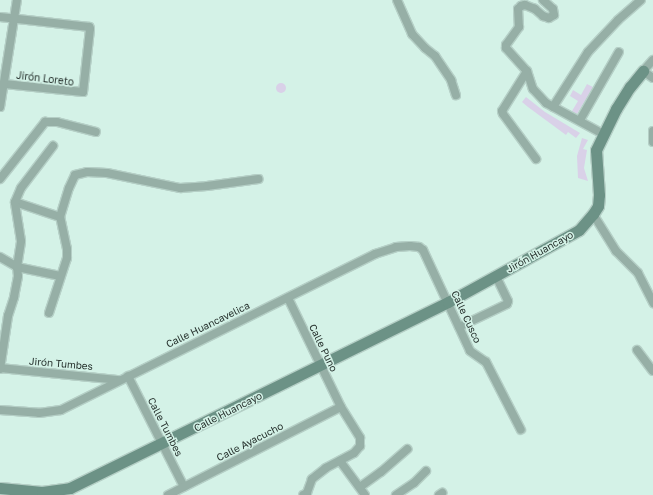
<!DOCTYPE html>
<html>
<head>
<meta charset="utf-8">
<style>
  body { margin:0 }
  #map { position:relative; width:653px; height:495px; overflow:hidden; background:#d4f2e7; font-family:"Golos Text",sans-serif }
  div>[style] { position:absolute }
  [style*='--x'] { left:calc(var(--x)*1px); top:calc(var(--y)*1px); width:calc(var(--w)*1px); rotate:calc(var(--a)*1deg) }
  .building>* { inset:0; background:#d9d1e8 }
  .round { border-radius:50% }
  .roads { filter:drop-shadow(1px 0 #b5cfc6) drop-shadow(-1px 0 #b5cfc6) drop-shadow(0 1px #b5cfc6) drop-shadow(0 -1px #b5cfc6) }
  .street>* { height:8px; margin:-4px; padding:0 4px; transform-origin:4px; border-radius:4px; background:#96afa6 }
  .secondary>* { height:11px; margin:-5.5px; padding:0 5.5px; transform-origin:5.5px; border-radius:5.5px; background:#6c9286 }
  span { translate:-50% -50%; white-space:nowrap; text-align:center; line-height:1.15; -webkit-text-stroke:3px #d4f2e7; paint-order:stroke }
  .street-label { font-size:10px; color:#26312d }
</style>
</head>
<body>
<div id="map">
  <div class="building">
    <i class="round" style="left:276px;top:83px;width:10px;height:10px"></i>
    <i style="clip-path:polygon(587px 84px,593px 87px,577px 114px,572px 111px,578px 101px,570px 96px,573px 90px,581px 95px)"></i>
    <i style="clip-path:polygon(526px 97px,545px 112px,580px 133px,576px 138px,568px 132px,566px 135px,528px 107px,522px 102px)"></i>
    <i style="clip-path:polygon(582px 138px,588px 140px,583px 149px,587px 150px,584px 168px,588px 181px,578px 178px,577px 156px)"></i>
  </div>
  <div class="roads">
    <div class="street">
      <i style="--x:397;--y:0;--w:37;--a:66"></i>
      <i style="--x:412;--y:34;--w:19;--a:47"></i>
      <i style="--x:425;--y:48;--w:13;--a:39"></i>
      <i style="--x:435;--y:56;--w:29;--a:56"></i>
      <i style="--x:451;--y:80;--w:16;--a:72"></i>
      <i style="--x:543;--y:0;--w:13;--a:42"></i>
      <i style="--x:553;--y:9;--w:6;--a:81"></i>
      <i style="--x:554;--y:15;--w:6;--a:149"></i>
      <i style="--x:549;--y:18;--w:6;--a:-162"></i>
      <i style="--x:543;--y:16;--w:11;--a:-139"></i>
      <i style="--x:535;--y:9;--w:11;--a:-158"></i>
      <i style="--x:525;--y:5;--w:4;--a:166"></i>
      <i style="--x:521;--y:6;--w:4;--a:135"></i>
      <i style="--x:518;--y:9;--w:18;--a:87"></i>
      <i style="--x:519;--y:27;--w:22;--a:126"></i>
      <i style="--x:506;--y:45;--w:3;--a:90"></i>
      <i style="--x:506;--y:48;--w:31;--a:48"></i>
      <i style="--x:527;--y:71;--w:19;--a:72"></i>
      <i style="--x:533;--y:89;--w:19;--a:47"></i>
      <i style="--x:546;--y:103;--w:65;--a:28.5"></i>
      <i style="--x:0;--y:17;--w:90;--a:6.4"></i>
      <i style="--x:89;--y:27;--w:2;--a:63"></i>
      <i style="--x:90;--y:29;--w:63;--a:96.3"></i>
      <i style="--x:83;--y:92;--w:79;--a:-174.2"></i>
      <i style="--x:653;--y:60;--w:15;--a:132"></i>
      <i style="--x:643;--y:71;--w:12;--a:35"></i>
      <i style="--x:527;--y:71;--w:47;--a:122"></i>
      <i style="--x:502;--y:111;--w:3;--a:72"></i>
      <i style="--x:503;--y:114;--w:56;--a:53.7"></i>
      <i style="--x:0;--y:107;--w:108;--a:-81"></i>
      <i style="--x:553;--y:107;--w:65;--a:-57.5"></i>
      <i style="--x:588;--y:52;--w:44;--a:-46.8"></i>
      <i style="--x:618;--y:20;--w:30;--a:-41"></i>
      <i style="--x:580;--y:120;--w:78;--a:-60.2"></i>
      <i style="--x:653;--y:131;--w:11;--a:90"></i>
      <i style="--x:0;--y:179;--w:73;--a:-51.7"></i>
      <i style="--x:45;--y:122;--w:12;--a:0"></i>
      <i style="--x:57;--y:122;--w:40;--a:14.4"></i>
      <i style="--x:15;--y:202;--w:47;--a:18.4"></i>
      <i style="--x:593;--y:214;--w:44;--a:58.1"></i>
      <i style="--x:616;--y:251;--w:31;--a:45"></i>
      <i style="--x:638;--y:273;--w:34;--a:63"></i>
      <i style="--x:0;--y:257;--w:20;--a:30"></i>
      <i style="--x:17;--y:267;--w:44;--a:11.8"></i>
      <i style="--x:288;--y:298;--w:121;--a:64.1"></i>
      <i style="--x:341;--y:407;--w:36;--a:58"></i>
      <i style="--x:360;--y:438;--w:8;--a:90"></i>
      <i style="--x:360;--y:446;--w:9;--a:131"></i>
      <i style="--x:354;--y:453;--w:32;--a:152"></i>
      <i style="--x:326;--y:468;--w:18;--a:142"></i>
      <i style="--x:312;--y:479;--w:15;--a:110"></i>
      <i style="--x:307;--y:493;--w:4;--a:153"></i>
      <i style="--x:49;--y:313;--w:58;--a:-71.9"></i>
      <i style="--x:67;--y:258;--w:9;--a:-90"></i>
      <i style="--x:67;--y:249;--w:33;--a:-102"></i>
      <i style="--x:60;--y:217;--w:30;--a:-73"></i>
      <i style="--x:69;--y:188;--w:14;--a:-65"></i>
      <i style="--x:75;--y:175;--w:12;--a:-14"></i>
      <i style="--x:87;--y:172;--w:20;--a:3"></i>
      <i style="--x:107;--y:173;--w:75;--a:11.6"></i>
      <i style="--x:180;--y:188;--w:27;--a:-4"></i>
      <i style="--x:207;--y:186;--w:52;--a:-7.7"></i>
      <i style="--x:459;--y:327;--w:53;--a:-25.6"></i>
      <i style="--x:507;--y:304;--w:3;--a:-72"></i>
      <i style="--x:508;--y:301;--w:28;--a:-116"></i>
      <i style="--x:637;--y:350;--w:26;--a:53"></i>
      <i style="--x:0;--y:368;--w:120;--a:5.8"></i>
      <i style="--x:0;--y:369;--w:54;--a:-81.4"></i>
      <i style="--x:8;--y:316;--w:20;--a:-72"></i>
      <i style="--x:14;--y:297;--w:21;--a:-79"></i>
      <i style="--x:18;--y:276;--w:9;--a:-96"></i>
      <i style="--x:17;--y:267;--w:26;--a:-81"></i>
      <i style="--x:21;--y:241;--w:39;--a:-99"></i>
      <i style="--x:15;--y:202;--w:15;--a:-67"></i>
      <i style="--x:21;--y:188;--w:53;--a:-52.7"></i>
      <i style="--x:128;--y:376;--w:124;--a:63.2"></i>
      <i style="--x:0;--y:410;--w:39;--a:4"></i>
      <i style="--x:39;--y:413;--w:22;--a:-8"></i>
      <i style="--x:61;--y:410;--w:351;--a:-26.4"></i>
      <i style="--x:375;--y:254;--w:22;--a:-18"></i>
      <i style="--x:396;--y:247;--w:14;--a:-4"></i>
      <i style="--x:410;--y:246;--w:9;--a:6"></i>
      <i style="--x:419;--y:247;--w:5;--a:37"></i>
      <i style="--x:423;--y:250;--w:111;--a:65"></i>
      <i style="--x:470;--y:351;--w:19;--a:35"></i>
      <i style="--x:486;--y:362;--w:76;--a:62.8"></i>
      <i style="--x:340;--y:461;--w:42;--a:53.7"></i>
      <i style="--x:360;--y:487;--w:26;--a:-36"></i>
      <i style="--x:381;--y:472;--w:35;--a:-41"></i>
      <i style="--x:168;--y:495;--w:194;--a:-27"></i>
      <i style="--x:396;--y:495;--w:22;--a:-34"></i>
      <i style="--x:414;--y:483;--w:17;--a:-45"></i>
      <i style="--x:439;--y:495;--w:4;--a:-34"></i>
    </div>
    <div class="secondary">
      <i style="--x:0;--y:488;--w:42;--a:5.4"></i>
      <i style="--x:42;--y:492;--w:28;--a:-8"></i>
      <i style="--x:70;--y:488;--w:421;--a:-26.2"></i>
      <i style="--x:448;--y:302;--w:149;--a:-28.8"></i>
      <i style="--x:579;--y:230;--w:21;--a:-49"></i>
      <i style="--x:593;--y:214;--w:9;--a:-58"></i>
      <i style="--x:598;--y:206;--w:11;--a:-85"></i>
      <i style="--x:599;--y:195;--w:45;--a:-93.8"></i>
      <i style="--x:596;--y:150;--w:46;--a:-64"></i>
      <i style="--x:616;--y:109;--w:26;--a:-58"></i>
      <i style="--x:630;--y:87;--w:21;--a:-51"></i>
    </div>
  </div>
  <div class="street-label">
    <span style="left:45px;top:79px;rotate:7deg">Jirón Loreto</span>
    <span style="left:540px;top:252px;rotate:-29deg">Jirón Huancayo</span>
    <span style="left:466px;top:317px;rotate:65deg">Calle Cusco</span>
    <span style="left:208px;top:325px;rotate:-26deg">Calle Huancavelica</span>
    <span style="left:323px;top:348px;rotate:64deg">Calle Puno</span>
    <span style="left:61px;top:364px;rotate:5deg">Jirón Tumbes</span>
    <span style="left:228px;top:412px;rotate:-27deg">Calle Huancayo</span>
    <span style="left:165px;top:427px;rotate:63deg">Calle Tumbes</span>
    <span style="left:250px;top:442px;rotate:-27deg">Calle Ayacucho</span>
  </div>
</div>
</body>
</html>
